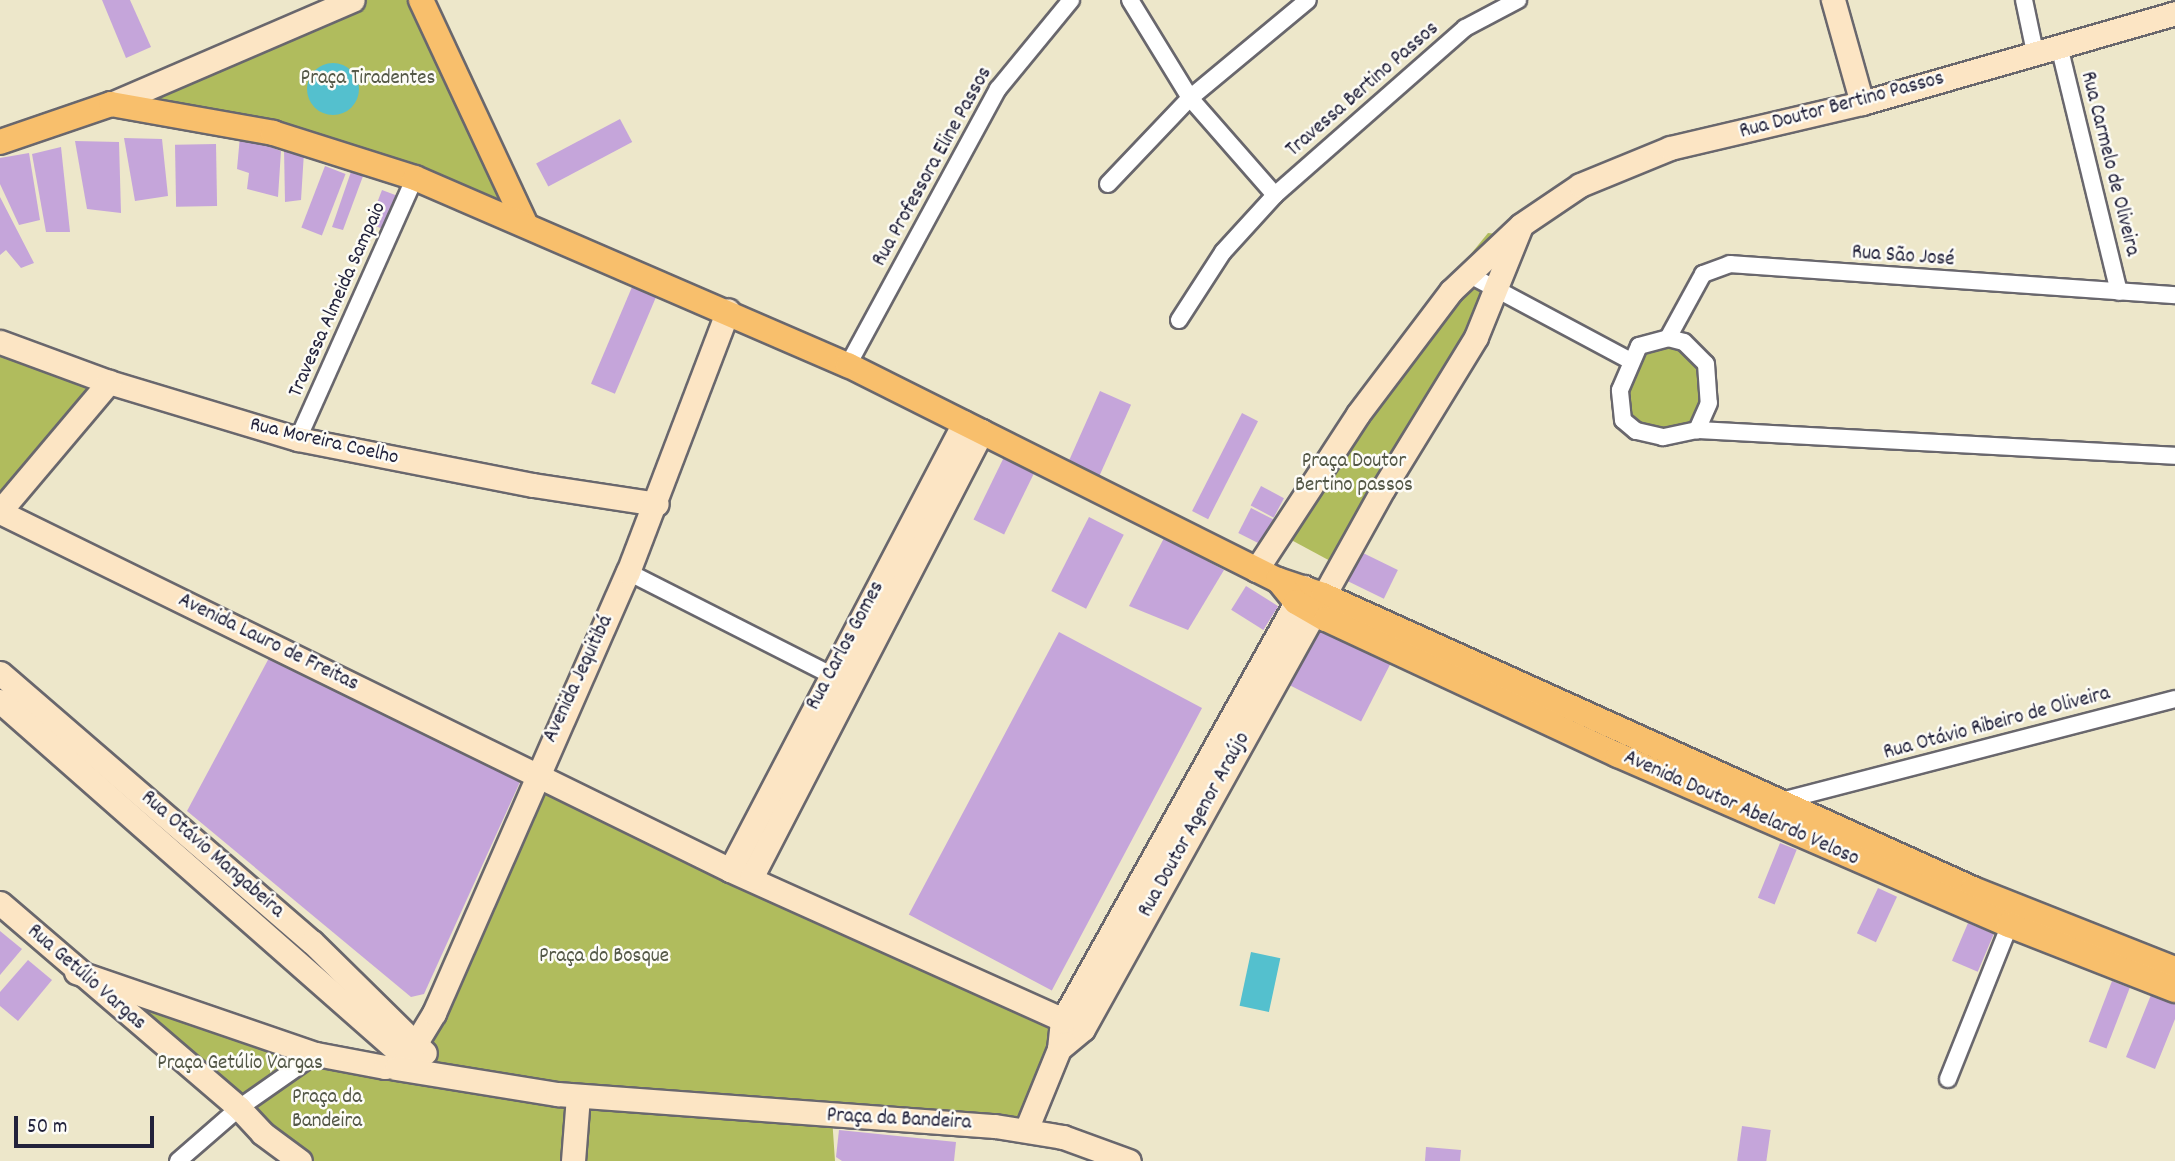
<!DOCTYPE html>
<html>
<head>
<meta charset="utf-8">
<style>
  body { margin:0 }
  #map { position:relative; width:2175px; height:1161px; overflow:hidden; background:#ede7ca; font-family:Dekko,sans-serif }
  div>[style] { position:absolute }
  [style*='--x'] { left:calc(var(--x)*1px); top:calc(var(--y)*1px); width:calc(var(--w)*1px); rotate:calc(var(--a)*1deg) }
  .green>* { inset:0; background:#b0bc5d }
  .water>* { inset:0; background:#54c0ce; transform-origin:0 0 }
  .round { border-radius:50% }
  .building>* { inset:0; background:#c5a5da; transform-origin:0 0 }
  .roads { filter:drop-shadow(2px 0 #69676d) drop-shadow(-2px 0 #69676d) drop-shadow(0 2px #69676d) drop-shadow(0 -2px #69676d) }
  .street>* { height:16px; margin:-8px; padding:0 8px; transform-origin:8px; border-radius:8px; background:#fff }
  .secondary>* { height:23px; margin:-11.5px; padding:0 11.5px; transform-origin:11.5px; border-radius:11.5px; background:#fce5c4 }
  .primary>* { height:24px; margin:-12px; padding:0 12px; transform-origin:12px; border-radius:12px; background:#f8bf6c }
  span { translate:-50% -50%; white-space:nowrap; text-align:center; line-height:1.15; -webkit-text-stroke:5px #fdfcf7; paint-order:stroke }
  .park-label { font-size:21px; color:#545847 }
  .street-label { font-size:21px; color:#22223b }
  .scale { position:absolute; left:14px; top:1116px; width:140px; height:32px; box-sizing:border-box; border:4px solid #22223b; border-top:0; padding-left:9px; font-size:21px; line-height:24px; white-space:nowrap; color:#22223b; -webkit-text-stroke:5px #fdfcf7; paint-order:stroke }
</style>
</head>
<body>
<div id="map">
  <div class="green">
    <i style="clip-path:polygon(354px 0,421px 0,524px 221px,456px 193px,133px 106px)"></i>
    <i style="clip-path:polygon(1488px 233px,1517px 236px,1492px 305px,1334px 563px,1282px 535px,1452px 277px)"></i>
    <i style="clip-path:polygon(1646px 343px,1684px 346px,1706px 364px,1709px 403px,1692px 428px,1663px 437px,1625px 421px,1623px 375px)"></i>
    <i style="clip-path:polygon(0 350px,106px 384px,54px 430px,0 493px)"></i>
    <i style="clip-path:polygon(535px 776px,1062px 1021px,1026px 1130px,832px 1117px,835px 1161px,305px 1161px,107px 983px,396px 1068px)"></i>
  </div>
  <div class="water">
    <i class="round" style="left:307px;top:63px;width:52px;height:52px"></i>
    <i style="left:1251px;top:952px;width:30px;height:55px;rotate:12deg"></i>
  </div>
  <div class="building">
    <i style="clip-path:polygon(102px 0,130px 0,151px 47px,126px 58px)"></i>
    <i style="left:620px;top:119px;width:26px;height:95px;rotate:62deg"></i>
    <i style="clip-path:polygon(240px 136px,281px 151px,278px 197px,247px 189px,249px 173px,237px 169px)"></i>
    <i style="clip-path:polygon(124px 138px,162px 139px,168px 196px,135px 201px)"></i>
    <i style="clip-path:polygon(75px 141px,119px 142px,121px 213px,87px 209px)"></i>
    <i style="left:216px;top:144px;width:62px;height:41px;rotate:89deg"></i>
    <i style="clip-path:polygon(61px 147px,70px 232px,46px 232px,32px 154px)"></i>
    <i style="clip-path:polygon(284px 148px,304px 152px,301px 200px,285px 202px)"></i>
    <i style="clip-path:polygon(29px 153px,40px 220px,19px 225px,0 184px,0 158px)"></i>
    <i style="left:325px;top:166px;width:22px;height:66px;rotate:21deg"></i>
    <i style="clip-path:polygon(353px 166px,366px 168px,343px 230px,332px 227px)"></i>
    <i style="left:382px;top:190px;width:17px;height:36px;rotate:21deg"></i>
    <i style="clip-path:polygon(0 197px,34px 263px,21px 268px,6px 250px,0 255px)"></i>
    <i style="left:632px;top:287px;width:26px;height:105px;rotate:23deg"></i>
    <i style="left:1100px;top:391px;width:34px;height:78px;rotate:24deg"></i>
    <i style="left:1242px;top:413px;width:18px;height:110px;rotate:27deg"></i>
    <i style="left:1006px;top:453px;width:34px;height:74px;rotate:26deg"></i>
    <i style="left:1261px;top:486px;width:26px;height:22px;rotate:28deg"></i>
    <i style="left:1251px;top:508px;width:25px;height:28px;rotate:27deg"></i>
    <i style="left:1089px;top:517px;width:39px;height:83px;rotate:27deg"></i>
    <i style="clip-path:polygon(1164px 538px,1224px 570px,1188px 630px,1129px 606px)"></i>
    <i style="left:1361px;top:552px;width:41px;height:32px;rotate:26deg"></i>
    <i style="left:1246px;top:586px;width:38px;height:28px;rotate:32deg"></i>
    <i style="left:1322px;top:622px;width:80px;height:71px;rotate:27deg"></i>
    <i style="left:1059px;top:632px;width:162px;height:320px;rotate:28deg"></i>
    <i style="clip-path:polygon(269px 658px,514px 772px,520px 782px,424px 994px,411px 997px,187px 811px)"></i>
    <i style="left:1780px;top:843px;width:18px;height:59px;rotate:22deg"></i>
    <i style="left:1878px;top:888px;width:21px;height:50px;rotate:25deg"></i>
    <i style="left:1968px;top:923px;width:28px;height:41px;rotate:23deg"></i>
    <i style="clip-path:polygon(0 931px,22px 949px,0 975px)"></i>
    <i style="clip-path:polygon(28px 960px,52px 980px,18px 1021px,0 1006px,0 992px)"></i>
    <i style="left:2112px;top:981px;width:19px;height:65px;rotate:21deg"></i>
    <i style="clip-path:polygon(2153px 990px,2175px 998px,2175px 1019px,2155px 1069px,2126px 1057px)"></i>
    <i style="left:1742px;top:1126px;width:29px;height:35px;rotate:8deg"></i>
    <i style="clip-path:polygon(839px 1130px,956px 1142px,954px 1161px,842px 1161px,836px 1157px)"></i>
    <i style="clip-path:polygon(1426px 1147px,1461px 1150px,1460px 1161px,1425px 1161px)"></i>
  </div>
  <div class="roads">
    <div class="street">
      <i style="--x:1130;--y:0;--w:115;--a:58.5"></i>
      <i style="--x:1190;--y:98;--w:153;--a:-39.7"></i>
      <i style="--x:2024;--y:0;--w:53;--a:78.1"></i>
      <i style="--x:2059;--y:46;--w:253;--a:76.3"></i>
      <i style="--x:1108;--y:184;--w:119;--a:-46.4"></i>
      <i style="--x:1190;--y:98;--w:129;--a:48.8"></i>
      <i style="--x:1468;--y:274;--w:183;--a:28.1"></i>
      <i style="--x:1179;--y:320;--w:81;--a:-57.1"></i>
      <i style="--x:1223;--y:252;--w:77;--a:-47.6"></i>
      <i style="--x:1275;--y:195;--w:253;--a:-41.3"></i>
      <i style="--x:1465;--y:28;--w:60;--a:-27.8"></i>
      <i style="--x:1668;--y:338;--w:73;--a:-61.3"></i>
      <i style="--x:1703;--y:274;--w:29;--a:-20"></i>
      <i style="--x:1730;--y:264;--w:446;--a:4"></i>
      <i style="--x:1668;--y:338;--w:16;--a:14"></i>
      <i style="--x:1684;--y:342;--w:31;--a:45"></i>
      <i style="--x:1706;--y:364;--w:39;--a:86"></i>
      <i style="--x:1709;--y:403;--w:30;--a:114"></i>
      <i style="--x:1697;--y:430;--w:35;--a:168"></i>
      <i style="--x:1663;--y:437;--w:28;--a:-167"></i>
      <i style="--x:1636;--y:431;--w:17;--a:-140"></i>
      <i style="--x:1623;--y:420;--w:30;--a:-96"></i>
      <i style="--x:1620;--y:390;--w:48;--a:-66.6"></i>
      <i style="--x:1639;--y:346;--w:30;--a:-15"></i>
      <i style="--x:848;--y:365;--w:314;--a:-61.5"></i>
      <i style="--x:998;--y:89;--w:115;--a:-50.6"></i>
      <i style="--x:1697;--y:430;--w:479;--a:3.1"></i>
      <i style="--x:298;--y:439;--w:286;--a:-65.9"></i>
      <i style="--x:628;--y:572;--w:239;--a:26.9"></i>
      <i style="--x:1781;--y:801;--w:407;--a:-14.5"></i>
      <i style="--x:1948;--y:1079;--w:172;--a:-68.2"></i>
      <i style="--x:178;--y:1161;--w:81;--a:-41"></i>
      <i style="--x:239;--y:1108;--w:94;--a:-35"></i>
    </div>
    <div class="secondary">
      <i style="--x:1833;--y:0;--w:107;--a:74.3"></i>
      <i style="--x:111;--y:104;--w:263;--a:-23.3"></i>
      <i style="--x:0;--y:342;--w:116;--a:20.2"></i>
      <i style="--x:109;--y:382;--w:197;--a:16.8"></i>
      <i style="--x:298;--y:439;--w:239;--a:11.1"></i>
      <i style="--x:533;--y:485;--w:125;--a:8.7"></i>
      <i style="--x:0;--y:511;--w:169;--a:-49.8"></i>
      <i style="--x:0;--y:512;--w:813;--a:26.12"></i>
      <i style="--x:730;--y:870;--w:387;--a:24.2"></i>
      <i style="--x:1256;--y:570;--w:186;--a:-56.8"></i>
      <i style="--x:1358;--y:414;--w:154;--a:-52.9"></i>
      <i style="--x:1451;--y:291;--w:96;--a:-43.3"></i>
      <i style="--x:1521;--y:225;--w:71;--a:-34.1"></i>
      <i style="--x:1580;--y:185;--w:97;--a:-22.3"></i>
      <i style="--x:1670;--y:148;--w:197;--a:-13.2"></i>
      <i style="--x:1862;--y:103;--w:326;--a:-16"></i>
      <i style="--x:0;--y:673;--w:412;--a:40.8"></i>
      <i style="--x:312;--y:942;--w:158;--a:44.5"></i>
      <i style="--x:0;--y:701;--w:542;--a:41.34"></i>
      <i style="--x:730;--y:870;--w:505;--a:-62.37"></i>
      <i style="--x:751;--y:878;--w:503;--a:-62.67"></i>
      <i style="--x:0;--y:903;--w:315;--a:40.6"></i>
      <i style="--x:239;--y:1108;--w:34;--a:47"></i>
      <i style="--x:262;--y:1133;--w:47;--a:36.4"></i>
      <i style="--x:76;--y:972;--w:254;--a:18.9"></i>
      <i style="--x:316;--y:1054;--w:70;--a:10.7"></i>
      <i style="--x:385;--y:1067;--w:18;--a:-9"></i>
      <i style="--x:403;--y:1064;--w:60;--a:-58.7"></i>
      <i style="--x:434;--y:1013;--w:482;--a:-66.3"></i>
      <i style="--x:628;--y:572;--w:280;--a:-69.1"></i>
      <i style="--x:1059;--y:1049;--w:31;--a:-40"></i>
      <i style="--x:1083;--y:1029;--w:618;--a:-60.95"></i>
      <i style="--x:1383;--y:489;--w:178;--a:-58.5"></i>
      <i style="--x:1476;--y:337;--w:118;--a:-68"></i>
      <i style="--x:396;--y:1068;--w:163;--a:9.2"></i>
      <i style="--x:557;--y:1094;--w:439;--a:4.2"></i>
      <i style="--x:995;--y:1126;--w:69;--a:9.2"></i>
      <i style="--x:1063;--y:1137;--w:70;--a:20"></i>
      <i style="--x:1026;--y:1130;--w:87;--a:-67.8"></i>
      <i style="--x:1059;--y:1049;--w:28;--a:-84"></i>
      <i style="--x:1062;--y:1021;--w:497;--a:-60.8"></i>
      <i style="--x:573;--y:1161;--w:65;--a:-85.6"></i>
    </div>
    <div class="primary">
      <i style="--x:421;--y:0;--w:244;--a:65"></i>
      <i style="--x:0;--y:142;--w:117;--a:-18.9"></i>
      <i style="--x:111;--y:104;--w:165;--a:10.1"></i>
      <i style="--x:273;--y:133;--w:149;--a:17.6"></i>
      <i style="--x:415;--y:178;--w:472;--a:23.4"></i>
      <i style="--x:848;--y:365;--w:481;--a:26.6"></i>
      <i style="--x:1278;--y:580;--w:47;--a:18.4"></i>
      <i style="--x:1323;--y:595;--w:713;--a:24.34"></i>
      <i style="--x:1973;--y:889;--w:217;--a:21.6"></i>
      <i style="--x:1278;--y:580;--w:28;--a:51"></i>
      <i style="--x:1296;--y:602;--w:34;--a:30"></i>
      <i style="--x:1326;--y:619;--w:322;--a:25"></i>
      <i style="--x:1618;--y:755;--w:426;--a:23.5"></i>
      <i style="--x:2009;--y:925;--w:178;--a:21.4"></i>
    </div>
  </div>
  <div class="park-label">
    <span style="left:368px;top:79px">Praça Tiradentes</span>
    <span style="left:1354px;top:474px">Praça Doutor<br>Bertino passos</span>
    <span style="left:604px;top:957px">Praça do Bosque</span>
    <span style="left:240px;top:1064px">Praça Getúlio Vargas</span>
    <span style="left:327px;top:1110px">Praça da<br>Bandeira</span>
  </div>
  <div class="street-label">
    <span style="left:1363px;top:90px;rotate:-41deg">Travessa Bertino Passos</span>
    <span style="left:1842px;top:106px;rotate:-15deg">Rua Doutor Bertino Passos</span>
    <span style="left:2109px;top:164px;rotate:76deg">Rua Carmelo de Oliveira</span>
    <span style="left:933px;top:167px;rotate:-61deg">Rua Professora Eline Passos</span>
    <span style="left:1903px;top:257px;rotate:4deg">Rua São José</span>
    <span style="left:338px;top:300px;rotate:-66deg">Travessa Almeida Sampaio</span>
    <span style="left:324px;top:442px;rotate:13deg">Rua Moreira Coelho</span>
    <span style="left:268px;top:643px;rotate:26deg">Avenida Lauro de Freitas</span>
    <span style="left:846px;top:646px;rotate:-62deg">Rua Carlos Gomes</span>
    <span style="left:579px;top:679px;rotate:-65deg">Avenida Jequitibá</span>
    <span style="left:1997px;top:724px;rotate:-15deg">Rua Otávio Ribeiro de Oliveira</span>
    <span style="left:1741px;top:809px;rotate:24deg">Avenida Doutor Abelardo Veloso</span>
    <span style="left:1195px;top:825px;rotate:-61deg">Rua Doutor Agenor Araújo</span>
    <span style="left:212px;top:855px;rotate:41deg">Rua Otávio Mangabeira</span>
    <span style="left:86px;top:978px;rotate:41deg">Rua Getúlio Vargas</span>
    <span style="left:899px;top:1120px;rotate:3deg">Praça da Bandeira</span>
  </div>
  <div class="scale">50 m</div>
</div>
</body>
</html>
